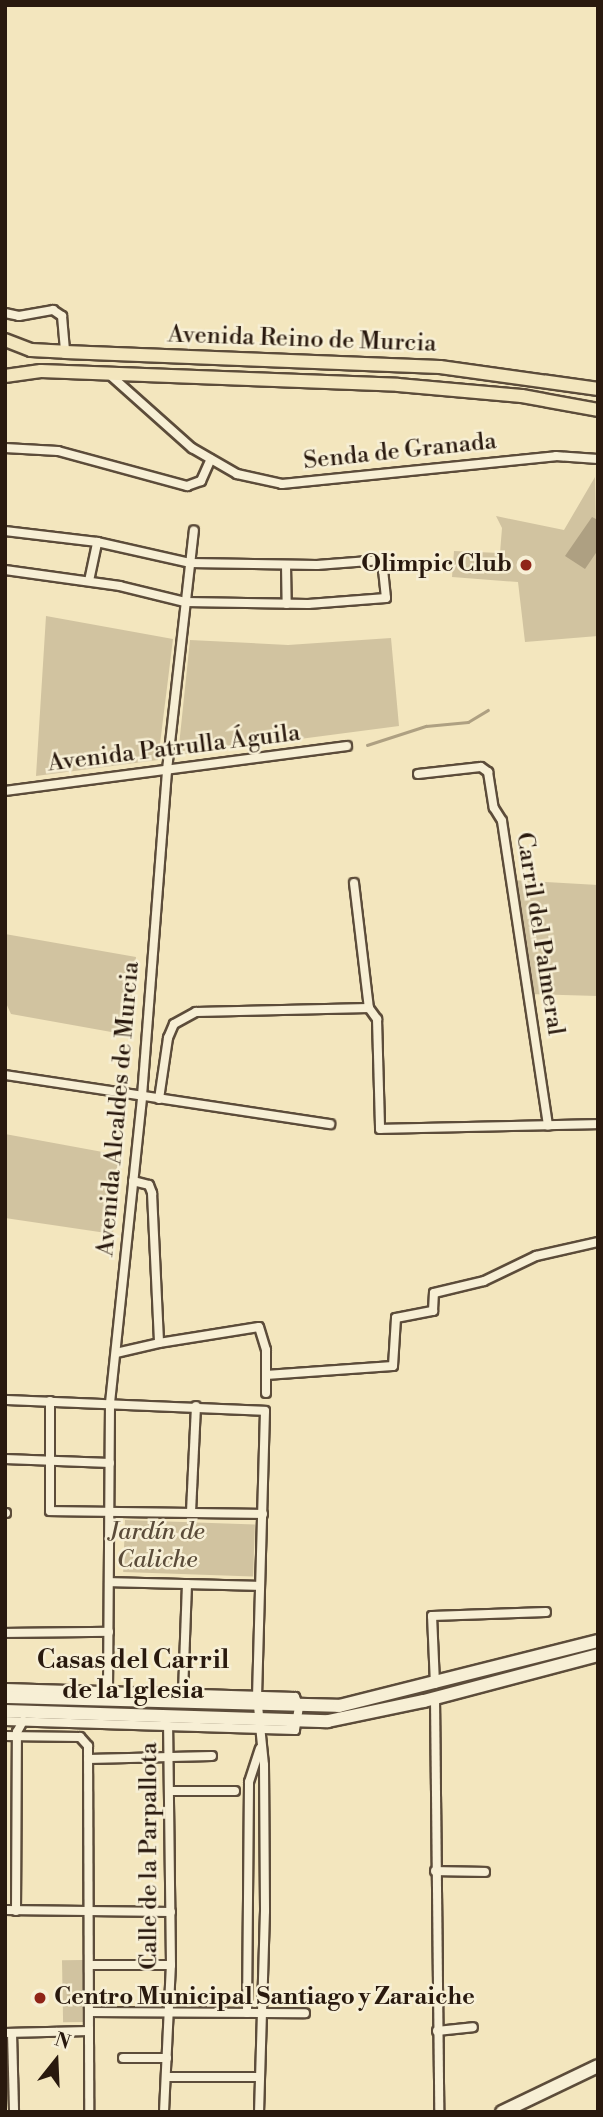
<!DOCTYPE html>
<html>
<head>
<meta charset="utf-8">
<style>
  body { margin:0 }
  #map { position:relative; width:603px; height:2117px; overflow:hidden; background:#f3e6be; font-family:"Libre Bodoni",serif }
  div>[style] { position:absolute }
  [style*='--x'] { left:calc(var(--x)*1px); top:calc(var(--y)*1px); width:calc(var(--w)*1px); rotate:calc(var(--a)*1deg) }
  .green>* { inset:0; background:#d1c3a0; transform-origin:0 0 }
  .water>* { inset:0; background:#aea082 }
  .stream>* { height:2.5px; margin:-1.25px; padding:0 1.25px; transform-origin:1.25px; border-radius:1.25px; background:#aea082 }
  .roads { filter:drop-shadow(2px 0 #5c4c3a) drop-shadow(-2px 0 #5c4c3a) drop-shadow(0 2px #5c4c3a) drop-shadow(0 -2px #5c4c3a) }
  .street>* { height:8px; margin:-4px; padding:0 4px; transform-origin:4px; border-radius:4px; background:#f7efd5 }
  .secondary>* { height:12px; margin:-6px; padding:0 6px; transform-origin:6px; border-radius:6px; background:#f7efd5 }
  .primary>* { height:12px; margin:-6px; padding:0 6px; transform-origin:6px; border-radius:6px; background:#f3e6be }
  .dots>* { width:19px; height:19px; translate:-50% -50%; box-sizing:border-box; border:4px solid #f7efd5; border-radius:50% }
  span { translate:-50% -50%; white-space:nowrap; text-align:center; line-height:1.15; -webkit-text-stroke:5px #f7efd5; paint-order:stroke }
  .street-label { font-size:24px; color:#29190e }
  .poi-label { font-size:24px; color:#29190e; font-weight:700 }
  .right { translate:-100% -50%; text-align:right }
  .left { translate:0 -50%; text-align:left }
  .park-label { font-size:24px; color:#5b4c3a; font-style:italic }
  .neighbourhood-label { font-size:26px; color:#29190e; font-weight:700 }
  .frame { position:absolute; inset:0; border:7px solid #29190e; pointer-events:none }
  .north { position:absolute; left:21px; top:2026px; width:70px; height:70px; -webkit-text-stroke:5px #f7efd5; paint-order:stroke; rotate:18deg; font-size:19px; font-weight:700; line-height:28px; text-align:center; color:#29190e }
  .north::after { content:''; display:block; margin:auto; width:24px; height:32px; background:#29190e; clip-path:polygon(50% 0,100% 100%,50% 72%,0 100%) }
</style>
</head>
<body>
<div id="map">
  <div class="green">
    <i style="clip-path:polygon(595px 477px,598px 636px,525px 642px,518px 582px,452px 577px,454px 551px,500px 553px,502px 528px,496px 516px,564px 530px)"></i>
    <i style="clip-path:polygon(46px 616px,173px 639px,158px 760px,36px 776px)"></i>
    <i style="clip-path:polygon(391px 638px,399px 726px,178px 755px,190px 640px,288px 645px)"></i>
    <i style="clip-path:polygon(511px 880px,598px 885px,598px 996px,528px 994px)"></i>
    <i style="clip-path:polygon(5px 934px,136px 957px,128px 1035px,11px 1014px,5px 1001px)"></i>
    <i style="clip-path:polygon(5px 1134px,119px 1155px,113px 1234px,5px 1218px)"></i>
    <i style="left:125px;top:1520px;width:130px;height:52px;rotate:2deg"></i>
    <i style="left:83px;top:1960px;width:62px;height:21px;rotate:89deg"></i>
  </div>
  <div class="water">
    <i style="clip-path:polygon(592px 517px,598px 520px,598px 550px,585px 569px,565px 556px)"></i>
  </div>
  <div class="stream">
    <i style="--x:367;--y:745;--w:62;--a:-17.9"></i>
    <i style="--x:426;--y:726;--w:42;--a:-5.4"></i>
    <i style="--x:468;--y:722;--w:23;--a:-31"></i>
  </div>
  <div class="roads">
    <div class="street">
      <i style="--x:5;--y:313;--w:14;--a:12"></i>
      <i style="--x:19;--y:316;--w:35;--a:-10"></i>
      <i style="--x:53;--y:310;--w:11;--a:34"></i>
      <i style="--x:62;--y:316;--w:36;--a:85"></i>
      <i style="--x:110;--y:375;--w:110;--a:41.7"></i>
      <i style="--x:192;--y:448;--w:52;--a:30"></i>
      <i style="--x:237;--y:474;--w:46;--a:12.5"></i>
      <i style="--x:282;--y:484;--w:275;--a:-5.8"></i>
      <i style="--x:556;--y:456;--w:42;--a:4.1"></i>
      <i style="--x:5;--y:448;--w:53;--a:3.2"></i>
      <i style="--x:58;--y:451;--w:134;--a:15.2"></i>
      <i style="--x:187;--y:486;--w:15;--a:-20"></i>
      <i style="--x:201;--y:481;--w:24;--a:-66"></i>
      <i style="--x:5;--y:531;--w:93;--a:6.8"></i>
      <i style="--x:97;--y:542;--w:95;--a:12.7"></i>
      <i style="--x:190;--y:563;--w:127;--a:0.9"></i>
      <i style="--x:317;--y:565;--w:65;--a:-4.4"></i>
      <i style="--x:382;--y:560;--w:38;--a:84"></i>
      <i style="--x:386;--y:598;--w:78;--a:175.6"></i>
      <i style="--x:308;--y:604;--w:123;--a:-179.1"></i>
      <i style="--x:185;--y:602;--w:67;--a:-166.2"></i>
      <i style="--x:120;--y:586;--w:116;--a:-172.1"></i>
      <i style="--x:286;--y:565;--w:39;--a:89"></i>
      <i style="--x:89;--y:581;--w:40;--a:-78"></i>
      <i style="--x:418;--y:774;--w:63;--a:-6.3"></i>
      <i style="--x:481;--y:767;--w:9;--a:36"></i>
      <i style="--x:488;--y:772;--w:36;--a:81"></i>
      <i style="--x:494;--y:808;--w:15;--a:58"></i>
      <i style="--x:502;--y:821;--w:308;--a:81.4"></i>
      <i style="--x:5;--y:791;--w:345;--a:-7.5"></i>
      <i style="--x:354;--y:883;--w:126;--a:83.2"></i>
      <i style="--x:5;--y:1075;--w:329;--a:8.6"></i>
      <i style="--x:159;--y:1099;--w:62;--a:-81.6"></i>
      <i style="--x:168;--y:1038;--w:15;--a:-67"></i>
      <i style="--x:174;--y:1024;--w:25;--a:-29"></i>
      <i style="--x:196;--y:1012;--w:173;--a:-1.3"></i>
      <i style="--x:369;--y:1008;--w:14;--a:54"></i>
      <i style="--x:377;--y:1019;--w:110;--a:88.4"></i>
      <i style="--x:380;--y:1129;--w:218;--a:-1.3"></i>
      <i style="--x:133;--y:1181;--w:16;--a:14"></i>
      <i style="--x:149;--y:1185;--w:9;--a:69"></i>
      <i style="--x:152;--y:1193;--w:150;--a:87.3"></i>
      <i style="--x:159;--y:1343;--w:101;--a:-9.1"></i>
      <i style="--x:259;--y:1327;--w:24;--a:73"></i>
      <i style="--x:266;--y:1350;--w:43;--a:90"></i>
      <i style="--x:116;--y:1353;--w:44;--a:-13.1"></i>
      <i style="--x:266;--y:1375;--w:127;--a:-4.1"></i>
      <i style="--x:393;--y:1366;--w:48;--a:-86.4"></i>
      <i style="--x:396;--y:1318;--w:38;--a:-11"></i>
      <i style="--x:433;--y:1311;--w:18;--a:-87"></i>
      <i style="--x:434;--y:1293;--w:51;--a:-13.5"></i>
      <i style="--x:484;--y:1281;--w:58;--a:-25.7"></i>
      <i style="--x:536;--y:1256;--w:64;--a:-12.7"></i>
      <i style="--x:5;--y:1400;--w:260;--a:2.4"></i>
      <i style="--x:265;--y:1411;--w:285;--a:91.6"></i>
      <i style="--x:257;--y:1696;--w:69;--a:84.2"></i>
      <i style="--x:264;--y:1765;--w:146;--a:89.6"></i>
      <i style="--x:265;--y:1911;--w:201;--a:91.7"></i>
      <i style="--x:50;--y:1401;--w:110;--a:90"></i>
      <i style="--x:50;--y:1511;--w:213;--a:0.8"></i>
      <i style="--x:5;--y:1459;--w:105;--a:2.2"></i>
      <i style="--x:191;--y:1512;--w:106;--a:-87.3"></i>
      <i style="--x:5;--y:1513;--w:1;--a:0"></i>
      <i style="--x:109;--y:1582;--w:151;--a:1.5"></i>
      <i style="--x:5;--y:1633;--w:104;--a:-0.6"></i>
      <i style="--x:435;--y:1684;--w:68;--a:-92.5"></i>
      <i style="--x:432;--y:1616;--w:114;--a:-2"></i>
      <i style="--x:5;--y:1688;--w:290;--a:1.8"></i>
      <i style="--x:295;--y:1697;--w:11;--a:68"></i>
      <i style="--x:299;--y:1707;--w:23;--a:100"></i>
      <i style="--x:295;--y:1730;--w:290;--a:-178.2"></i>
      <i style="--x:108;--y:1691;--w:288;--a:-89.6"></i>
      <i style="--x:110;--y:1403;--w:309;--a:-84"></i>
      <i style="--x:142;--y:1096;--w:327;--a:-85.6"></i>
      <i style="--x:167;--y:770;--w:241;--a:-83.6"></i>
      <i style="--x:183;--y:1693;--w:109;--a:-87.9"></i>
      <i style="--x:435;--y:1698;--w:414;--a:89.4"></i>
      <i style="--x:5;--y:1736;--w:75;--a:0.8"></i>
      <i style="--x:80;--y:1737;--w:12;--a:48"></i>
      <i style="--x:88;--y:1746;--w:366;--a:89.8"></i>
      <i style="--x:88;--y:1759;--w:124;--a:-1.4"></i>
      <i style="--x:171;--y:1791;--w:64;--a:0"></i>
      <i style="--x:435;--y:1871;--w:50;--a:1.1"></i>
      <i style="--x:5;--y:1910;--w:166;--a:0.7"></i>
      <i style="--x:16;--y:1911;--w:179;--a:-89.7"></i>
      <i style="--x:17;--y:1732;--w:13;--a:-61"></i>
      <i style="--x:89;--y:1965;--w:82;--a:0"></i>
      <i style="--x:89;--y:2012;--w:216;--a:0.3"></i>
      <i style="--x:247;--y:2013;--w:231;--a:-89.5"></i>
      <i style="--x:249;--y:1782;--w:35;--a:-72"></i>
      <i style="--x:437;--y:2031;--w:36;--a:-6"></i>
      <i style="--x:5;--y:2033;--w:84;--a:-1.4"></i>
      <i style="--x:12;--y:2033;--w:79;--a:88.5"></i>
      <i style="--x:123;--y:2058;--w:44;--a:0"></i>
      <i style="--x:166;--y:2077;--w:94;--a:0"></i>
      <i style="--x:164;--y:2112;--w:147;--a:-87.3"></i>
      <i style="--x:171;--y:1965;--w:239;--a:-90.7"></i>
    </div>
    <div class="secondary">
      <i style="--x:5;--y:1697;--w:334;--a:1.5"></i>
      <i style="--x:339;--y:1706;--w:267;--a:-14.1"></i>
      <i style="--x:5;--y:1711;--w:323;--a:1.8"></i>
      <i style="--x:328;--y:1721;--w:98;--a:-11.8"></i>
      <i style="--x:424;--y:1701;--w:180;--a:-14.8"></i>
      <i style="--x:502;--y:2112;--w:106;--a:-25.6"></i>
    </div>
    <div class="primary">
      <i style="--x:5;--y:340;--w:28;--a:21"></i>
      <i style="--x:31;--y:350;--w:34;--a:3"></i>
      <i style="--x:65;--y:352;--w:375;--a:2.3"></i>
      <i style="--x:440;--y:367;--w:160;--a:7.9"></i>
      <i style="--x:5;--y:376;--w:36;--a:-8"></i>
      <i style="--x:41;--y:371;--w:357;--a:2.2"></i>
      <i style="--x:398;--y:385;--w:124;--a:5.1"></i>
      <i style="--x:522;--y:396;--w:77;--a:10.4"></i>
    </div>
  </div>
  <div class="dots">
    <i style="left:526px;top:565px;background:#8f2418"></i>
    <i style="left:40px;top:1998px;background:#8f2418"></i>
  </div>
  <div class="street-label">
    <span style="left:302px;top:340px;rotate:2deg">Avenida Reino de Murcia</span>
    <span style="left:400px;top:452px;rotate:-6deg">Senda de Granada</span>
    <span style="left:174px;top:749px;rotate:-7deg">Avenida Patrulla Águila</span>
    <span style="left:539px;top:934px;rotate:81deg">Carril del Palmeral</span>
    <span style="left:119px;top:1109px;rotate:-85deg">Avenida Alcaldes de Murcia</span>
    <span style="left:150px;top:1856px;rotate:-90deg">Calle de la Parpallota</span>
  </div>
  <div class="poi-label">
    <span class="right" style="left:512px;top:565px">Olimpic Club</span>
    <span class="left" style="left:54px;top:1998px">Centro Municipal Santiago y Zaraiche</span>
  </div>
  <div class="park-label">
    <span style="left:157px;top:1547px">Jardín de<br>Caliche</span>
  </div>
  <div class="neighbourhood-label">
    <span style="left:133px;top:1676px">Casas del Carril<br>de la Iglesia</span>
  </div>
  <div class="frame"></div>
  <div class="north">N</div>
</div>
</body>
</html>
